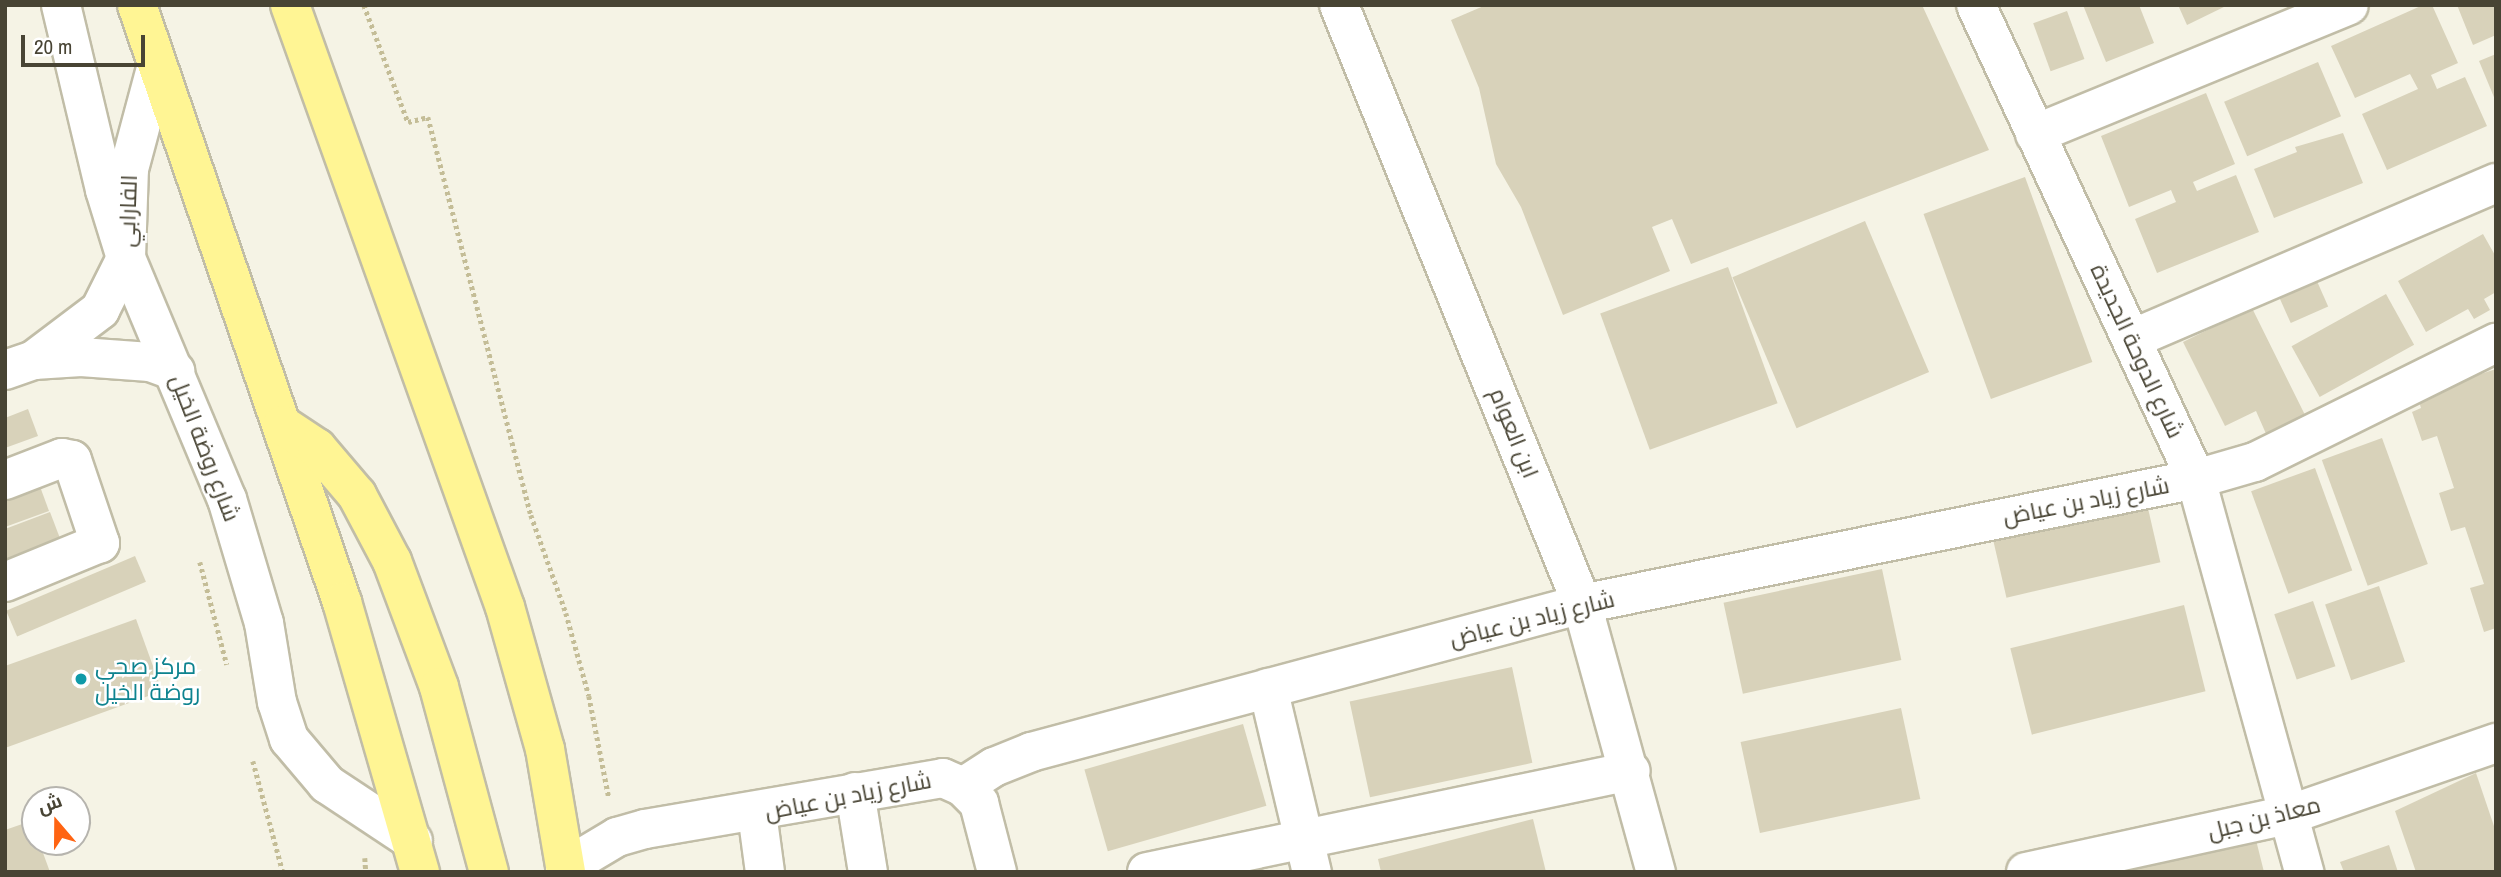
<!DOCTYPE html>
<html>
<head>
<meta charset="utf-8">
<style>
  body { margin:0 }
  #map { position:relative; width:2501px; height:877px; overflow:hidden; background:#f5f3e5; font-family:"Archivo Narrow",Cairo,sans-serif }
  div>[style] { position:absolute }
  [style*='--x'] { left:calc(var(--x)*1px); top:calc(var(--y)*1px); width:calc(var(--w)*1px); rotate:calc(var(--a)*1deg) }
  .building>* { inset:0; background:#d8d2ba; transform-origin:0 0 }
  .path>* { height:4.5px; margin-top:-2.25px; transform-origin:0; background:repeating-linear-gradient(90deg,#c4bd97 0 3.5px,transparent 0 7px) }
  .roads { filter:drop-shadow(2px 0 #c1bda7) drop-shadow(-2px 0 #c1bda7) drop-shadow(0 2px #c1bda7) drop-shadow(0 -2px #c1bda7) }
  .minor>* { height:38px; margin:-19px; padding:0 19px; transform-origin:19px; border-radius:19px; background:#fff }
  .major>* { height:38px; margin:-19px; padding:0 19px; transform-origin:19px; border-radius:19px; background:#fff594 }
  .dots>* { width:19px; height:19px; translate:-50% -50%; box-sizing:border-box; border:4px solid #fff; border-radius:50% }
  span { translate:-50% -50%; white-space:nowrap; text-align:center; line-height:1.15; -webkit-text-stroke:5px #fff; paint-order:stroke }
  .street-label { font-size:23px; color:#484434 }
  .culture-label { font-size:23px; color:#0d838f }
  .left { translate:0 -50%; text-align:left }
  .frame { position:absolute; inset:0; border:7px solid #484434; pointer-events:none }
  .north { position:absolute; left:21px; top:786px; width:70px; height:70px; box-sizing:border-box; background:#fff; border:2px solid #b6b4ae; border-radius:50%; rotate:340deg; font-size:19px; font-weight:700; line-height:28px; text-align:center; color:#484434 }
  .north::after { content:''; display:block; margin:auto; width:24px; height:32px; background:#ff6412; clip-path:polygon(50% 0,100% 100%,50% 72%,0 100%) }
  .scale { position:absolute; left:21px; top:35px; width:124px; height:32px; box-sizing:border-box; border:4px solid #484434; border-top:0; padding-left:9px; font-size:21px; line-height:24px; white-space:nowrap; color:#484434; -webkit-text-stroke:5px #fff; paint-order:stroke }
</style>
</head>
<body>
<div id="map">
  <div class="building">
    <i style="clip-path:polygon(1486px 5px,1922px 5px,1989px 150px,1691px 264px,1672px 219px,1652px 227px,1670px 271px,1563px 315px,1521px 207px,1496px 164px,1479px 88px,1451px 20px)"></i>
    <i style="clip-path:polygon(2083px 5px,2139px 5px,2154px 43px,2106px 62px)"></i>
    <i style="clip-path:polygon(2178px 5px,2228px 5px,2187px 25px)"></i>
    <i style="clip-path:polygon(2423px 5px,2432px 5px,2458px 63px,2431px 75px,2437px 89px,2465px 77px,2487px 126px,2387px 170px,2362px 114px,2418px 89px,2410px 74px,2355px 98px,2331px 46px)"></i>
    <i style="clip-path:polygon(2457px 5px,2496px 5px,2496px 35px,2473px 45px)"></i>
    <i style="left:2067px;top:11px;width:51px;height:36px;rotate:70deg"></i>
    <i style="clip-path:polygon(2496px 54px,2496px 102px,2479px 61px)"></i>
    <i style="left:2318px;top:62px;width:59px;height:102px;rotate:67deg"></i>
    <i style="clip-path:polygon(2206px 93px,2235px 164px,2193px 182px,2197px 191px,2236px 175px,2259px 232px,2157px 273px,2135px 219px,2176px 202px,2171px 190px,2129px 207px,2101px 136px)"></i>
    <i style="clip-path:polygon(2343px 133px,2363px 183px,2274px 218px,2254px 169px,2297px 152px,2295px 147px)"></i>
    <i style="left:2025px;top:177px;width:197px;height:108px;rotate:70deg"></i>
    <i style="left:1865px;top:221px;width:164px;height:144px;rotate:67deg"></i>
    <i style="clip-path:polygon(2483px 234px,2496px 257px,2496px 292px,2484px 299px,2490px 310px,2474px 319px,2468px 309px,2426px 332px,2398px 281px)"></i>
    <i style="left:1728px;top:267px;width:145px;height:136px;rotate:70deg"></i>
    <i style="left:2316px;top:279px;width:30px;height:41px;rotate:66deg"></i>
    <i style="left:2386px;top:294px;width:58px;height:108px;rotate:61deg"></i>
    <i style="clip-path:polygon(2252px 308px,2306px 417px,2267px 436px,2256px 411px,2225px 426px,2183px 342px)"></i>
    <i style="clip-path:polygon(2496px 369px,2496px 628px,2484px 632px,2470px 588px,2484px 584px,2465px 527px,2451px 531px,2439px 493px,2454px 488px,2437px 436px,2422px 441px,2412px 412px,2421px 408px,2417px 395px)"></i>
    <i style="clip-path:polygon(28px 409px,38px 436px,5px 448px,5px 418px)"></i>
    <i style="left:2382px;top:438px;width:134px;height:64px;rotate:70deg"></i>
    <i style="left:2315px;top:468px;width:109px;height:68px;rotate:70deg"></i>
    <i style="clip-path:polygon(38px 481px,49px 511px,5px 527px,5px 492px)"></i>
    <i style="left:2144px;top:491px;width:73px;height:158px;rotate:77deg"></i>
    <i style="clip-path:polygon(50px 512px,61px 541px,5px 563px,5px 529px)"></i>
    <i style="left:135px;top:556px;width:28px;height:140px;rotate:67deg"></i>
    <i style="left:1882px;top:569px;width:93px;height:162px;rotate:78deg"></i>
    <i style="left:2379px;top:586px;width:80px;height:57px;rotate:71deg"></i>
    <i style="left:2313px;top:601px;width:69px;height:41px;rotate:71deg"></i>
    <i style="left:2184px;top:605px;width:89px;height:179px;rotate:76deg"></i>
    <i style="clip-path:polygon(136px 619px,162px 691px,5px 748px,5px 666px)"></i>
    <i style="left:1512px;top:667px;width:98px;height:166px;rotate:78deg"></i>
    <i style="left:1901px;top:708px;width:93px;height:164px;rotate:78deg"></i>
    <i style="left:1243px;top:724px;width:85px;height:165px;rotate:74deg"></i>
    <i style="clip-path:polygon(2476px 773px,2496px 832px,2496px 872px,2416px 872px,2395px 811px)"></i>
    <i style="clip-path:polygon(1533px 819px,1546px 872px,1381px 872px,1378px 859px)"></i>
    <i style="clip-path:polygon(31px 821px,35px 842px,39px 842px,50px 872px,5px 872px,5px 830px)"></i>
    <i style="clip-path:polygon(2255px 836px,2264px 872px,2115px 872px)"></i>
    <i style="clip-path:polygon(2389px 845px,2398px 872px,2344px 872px,2340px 862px)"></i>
  </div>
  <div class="path">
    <i style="--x:364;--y:5;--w:125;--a:69.4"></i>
    <i style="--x:408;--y:122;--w:21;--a:-14"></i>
    <i style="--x:428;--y:117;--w:411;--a:75.5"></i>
    <i style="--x:531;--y:515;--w:104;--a:70.3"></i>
    <i style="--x:566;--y:613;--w:86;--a:74.5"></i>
    <i style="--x:589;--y:696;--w:104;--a:78.9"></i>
    <i style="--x:200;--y:562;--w:106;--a:75.3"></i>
    <i style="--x:253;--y:761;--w:115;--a:74.9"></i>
    <i style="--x:365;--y:858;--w:14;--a:86"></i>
  </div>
  <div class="roads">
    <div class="minor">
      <i style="--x:61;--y:5;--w:190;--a:76.6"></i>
      <i style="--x:105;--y:190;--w:71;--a:72.8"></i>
      <i style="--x:126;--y:258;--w:261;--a:67.3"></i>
      <i style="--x:227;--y:499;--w:129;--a:73.4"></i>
      <i style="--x:264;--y:623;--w:80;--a:80.7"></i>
      <i style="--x:277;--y:702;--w:39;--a:72"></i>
      <i style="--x:289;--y:739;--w:59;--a:49.8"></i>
      <i style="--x:327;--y:784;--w:103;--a:33.5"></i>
      <i style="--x:1339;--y:5;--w:646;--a:67.92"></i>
      <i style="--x:1582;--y:604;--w:278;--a:74.6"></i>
      <i style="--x:1976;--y:5;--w:523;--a:65.1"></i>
      <i style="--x:2196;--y:479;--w:408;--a:74.6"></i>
      <i style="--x:2035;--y:134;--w:339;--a:-22.3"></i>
      <i style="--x:2132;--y:339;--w:396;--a:-23.2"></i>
      <i style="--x:34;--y:360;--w:83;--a:-37.1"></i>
      <i style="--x:100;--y:310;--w:58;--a:-63.4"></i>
      <i style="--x:126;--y:258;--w:89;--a:-88.1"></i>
      <i style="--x:129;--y:169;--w:105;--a:-75"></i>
      <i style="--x:5;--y:370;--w:31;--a:-19"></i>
      <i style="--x:34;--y:360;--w:47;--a:-3.7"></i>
      <i style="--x:81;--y:357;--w:69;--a:4.1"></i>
      <i style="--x:150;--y:362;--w:27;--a:20"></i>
      <i style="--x:5;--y:480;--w:61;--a:-21.1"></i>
      <i style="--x:62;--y:458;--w:10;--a:11"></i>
      <i style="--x:72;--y:460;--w:88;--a:71.4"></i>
      <i style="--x:100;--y:543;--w:103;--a:157.7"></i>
      <i style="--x:1268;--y:688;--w:189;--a:76.6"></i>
      <i style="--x:963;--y:787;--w:37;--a:-33"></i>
      <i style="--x:994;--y:767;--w:40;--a:-22"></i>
      <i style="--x:1031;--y:752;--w:571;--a:-15.03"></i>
      <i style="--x:1582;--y:604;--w:627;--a:-11.51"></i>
      <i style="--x:2196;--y:479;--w:61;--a:-16.1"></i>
      <i style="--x:2255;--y:462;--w:269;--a:-26.3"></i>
      <i style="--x:855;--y:792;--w:81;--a:80.8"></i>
      <i style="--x:757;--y:813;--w:60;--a:82.3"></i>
      <i style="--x:565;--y:868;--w:61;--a:-30.8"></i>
      <i style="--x:617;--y:837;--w:29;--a:-16"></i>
      <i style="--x:645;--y:829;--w:302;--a:-9.7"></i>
      <i style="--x:943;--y:778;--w:22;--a:24"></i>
      <i style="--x:963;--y:787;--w:23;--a:45"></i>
      <i style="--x:979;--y:803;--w:71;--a:75.4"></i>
      <i style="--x:1147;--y:872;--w:494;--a:-11.8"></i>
      <i style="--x:2026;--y:872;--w:271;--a:-12.3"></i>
      <i style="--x:2291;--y:814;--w:217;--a:-19.1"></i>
    </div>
    <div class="major">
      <i style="--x:137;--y:5;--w:631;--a:71.05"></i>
      <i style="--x:342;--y:602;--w:281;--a:73.9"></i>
      <i style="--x:290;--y:5;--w:639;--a:70.35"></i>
      <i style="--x:505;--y:607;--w:148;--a:74.3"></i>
      <i style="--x:545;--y:749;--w:125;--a:80.3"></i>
      <i style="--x:282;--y:425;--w:42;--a:33.3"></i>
      <i style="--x:317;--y:448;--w:62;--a:49.6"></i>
      <i style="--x:357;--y:495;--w:75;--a:62.1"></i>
      <i style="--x:392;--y:561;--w:134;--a:69.5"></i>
      <i style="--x:439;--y:687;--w:192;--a:74.9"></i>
    </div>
  </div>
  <div class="dots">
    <i style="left:81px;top:679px;background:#0f9aa8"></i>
  </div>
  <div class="street-label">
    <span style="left:128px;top:211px;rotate:-88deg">الفارابي</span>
    <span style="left:2137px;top:351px;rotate:65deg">شارع الدوحة الجديدة</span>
    <span style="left:1514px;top:433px;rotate:68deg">ابن العوام</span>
    <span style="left:205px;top:448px;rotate:69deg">شارع روضة الخيل</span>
    <span style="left:2086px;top:501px;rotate:-11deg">شارع زياد بن عياض</span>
    <span style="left:1532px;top:619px;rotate:-14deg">شارع زياد بن عياض</span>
    <span style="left:848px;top:796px;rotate:-11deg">شارع زياد بن عياض</span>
    <span style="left:2264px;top:818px;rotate:-14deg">معاذ بن جبل</span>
  </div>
  <div class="culture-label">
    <span class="left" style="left:95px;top:679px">مركز صحي<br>روضة الخيل</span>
  </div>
  <div class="frame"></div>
  <div class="north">ش</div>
  <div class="scale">20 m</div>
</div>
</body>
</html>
